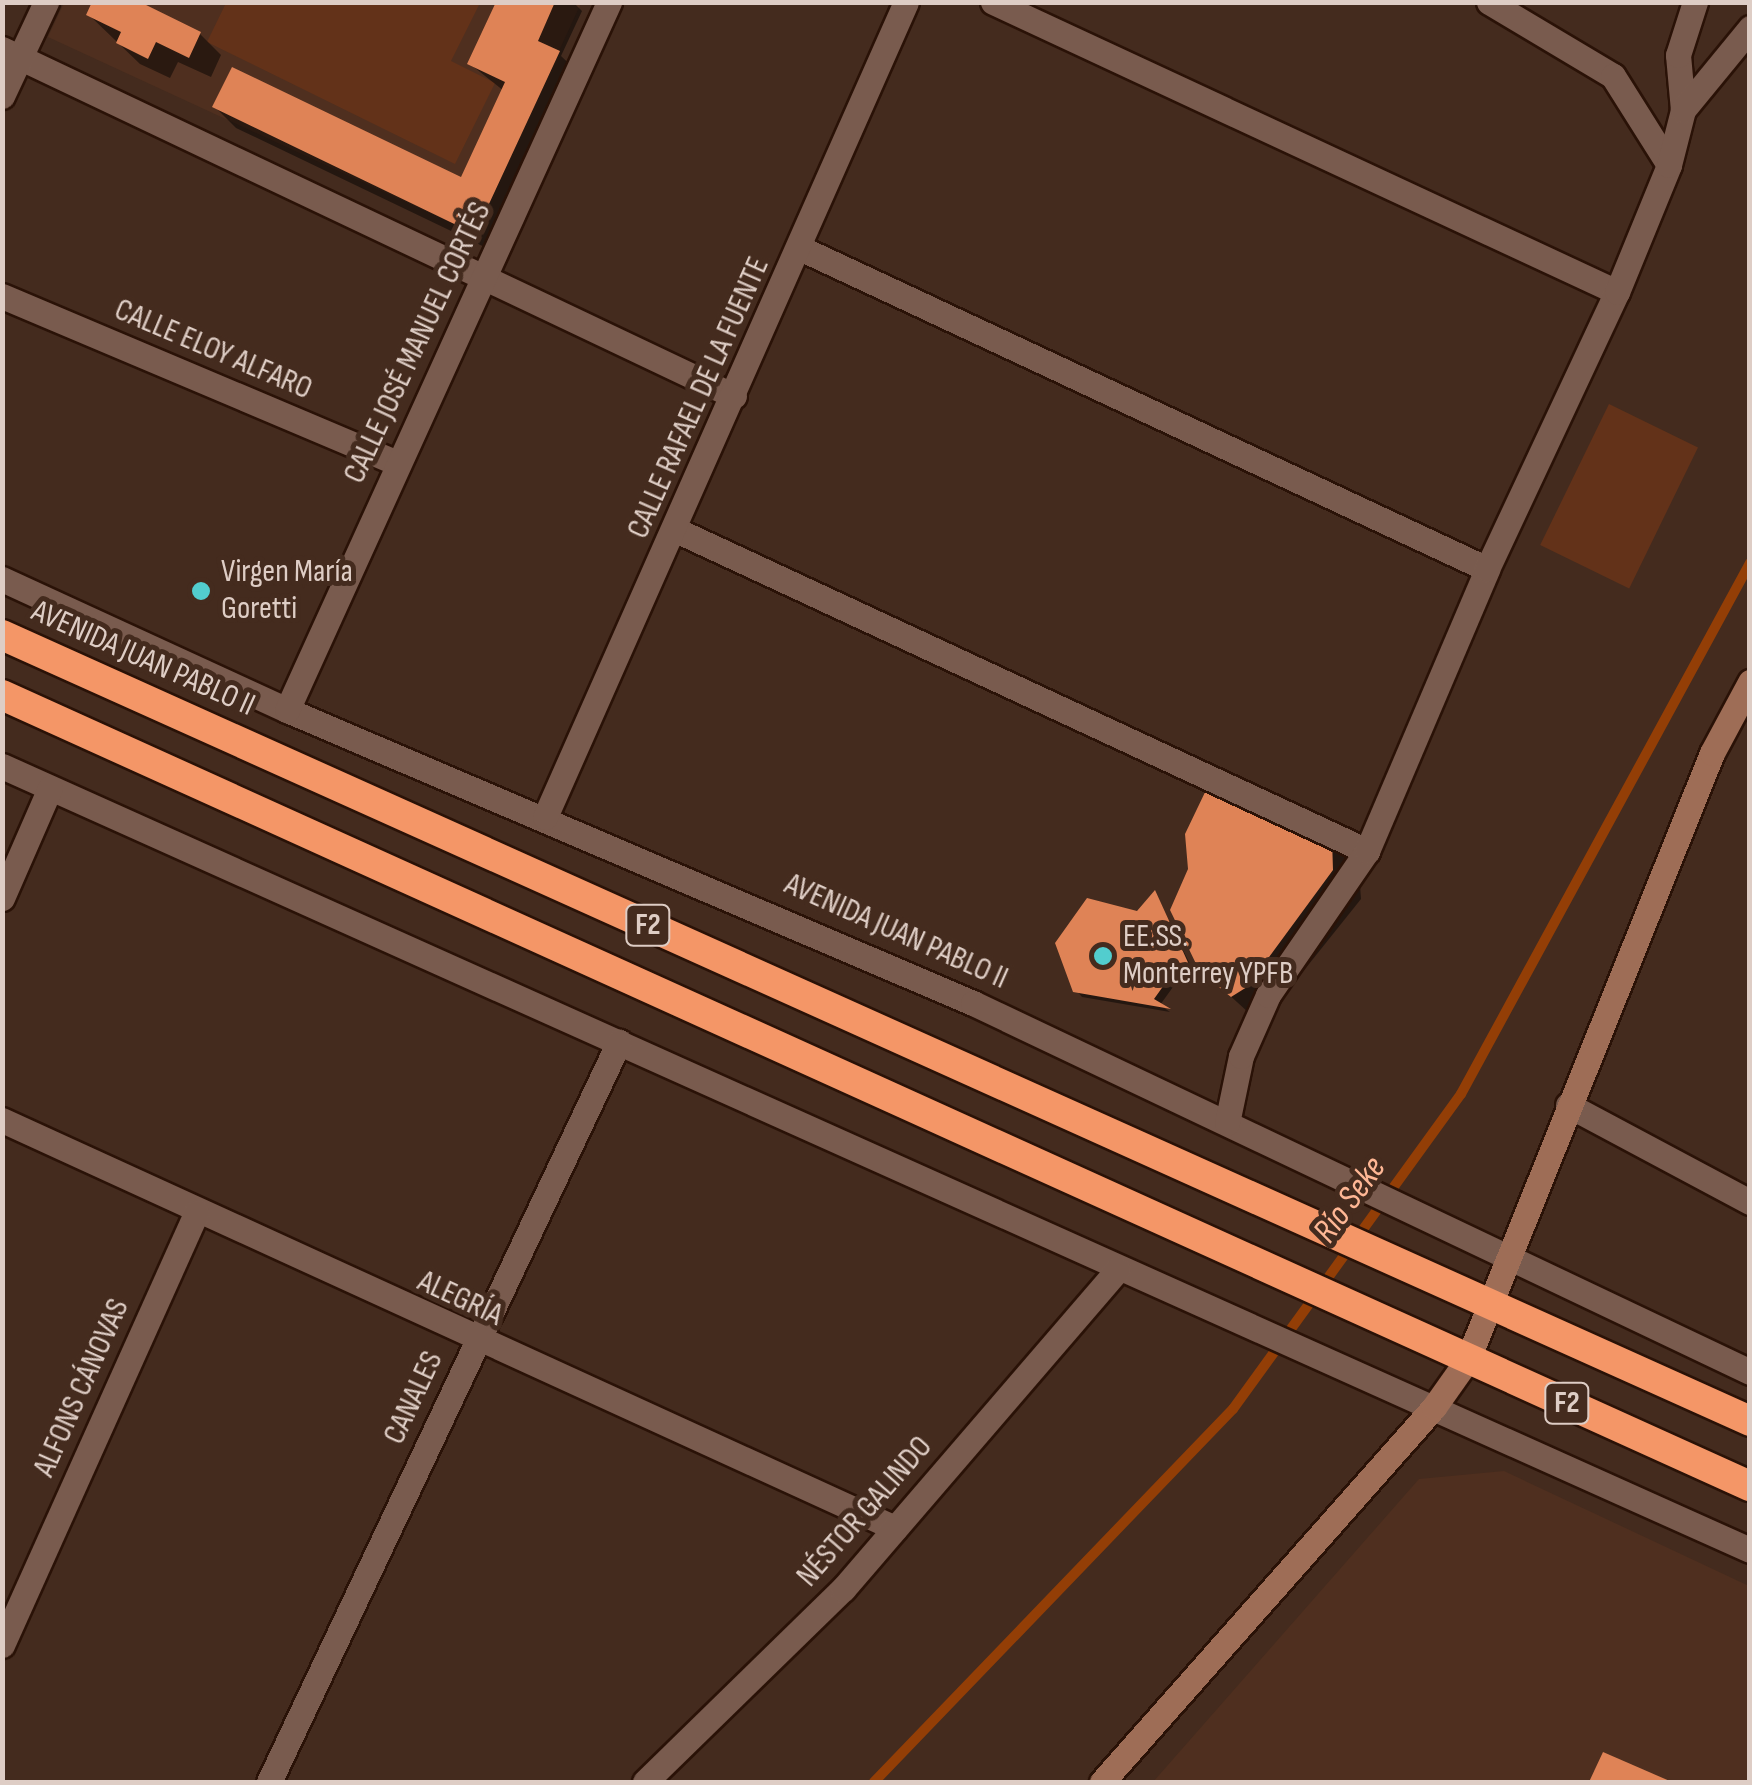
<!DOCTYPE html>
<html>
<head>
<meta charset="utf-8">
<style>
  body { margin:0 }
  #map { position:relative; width:1752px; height:1785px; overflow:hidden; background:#442b1e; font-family:"Sofia Sans Condensed",sans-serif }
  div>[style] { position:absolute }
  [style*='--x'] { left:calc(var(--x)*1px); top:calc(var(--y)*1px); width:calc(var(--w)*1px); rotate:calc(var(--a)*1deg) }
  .built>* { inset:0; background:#4f2f1f }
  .green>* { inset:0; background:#633219; transform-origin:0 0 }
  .shadow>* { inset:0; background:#0007 }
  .stream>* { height:10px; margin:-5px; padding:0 5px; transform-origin:5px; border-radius:5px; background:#933e06 }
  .building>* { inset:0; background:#df8356 }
  .roads { filter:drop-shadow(2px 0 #2a1207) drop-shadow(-2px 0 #2a1207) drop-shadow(0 2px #2a1207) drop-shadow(0 -2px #2a1207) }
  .street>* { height:25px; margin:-12.5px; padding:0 12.5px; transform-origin:12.5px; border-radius:12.5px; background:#795b4e }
  .secondary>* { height:25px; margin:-12.5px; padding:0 12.5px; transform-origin:12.5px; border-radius:12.5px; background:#9e6d56 }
  .highway>* { height:30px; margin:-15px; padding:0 15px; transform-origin:15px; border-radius:15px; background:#f49667 }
  .dots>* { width:28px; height:28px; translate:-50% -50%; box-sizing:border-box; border:5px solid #442b1e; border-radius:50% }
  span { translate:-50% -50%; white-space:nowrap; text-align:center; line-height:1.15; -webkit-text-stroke:10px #442b1e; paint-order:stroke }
  .shield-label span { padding:2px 8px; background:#442b1e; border:2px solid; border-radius:8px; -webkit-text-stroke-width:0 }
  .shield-label { font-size:30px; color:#decdc5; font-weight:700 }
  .street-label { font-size:32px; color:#decdc5 }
  .poi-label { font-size:32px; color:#decdc5 }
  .left { translate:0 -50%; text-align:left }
  .water-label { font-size:35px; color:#feb795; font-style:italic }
  .frame { position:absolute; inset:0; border:5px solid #decdc5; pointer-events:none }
</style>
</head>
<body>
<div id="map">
  <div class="built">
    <i style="clip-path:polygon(64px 3px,581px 3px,475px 234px,48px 37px)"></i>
    <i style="clip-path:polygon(1504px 1471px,1749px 1586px,1749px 1782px,1153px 1782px,1419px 1479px)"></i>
  </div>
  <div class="green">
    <i style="clip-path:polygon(226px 3px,480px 3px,451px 61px,495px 83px,455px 164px,207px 42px)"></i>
    <i style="left:1609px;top:404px;width:99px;height:157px;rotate:26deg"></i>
  </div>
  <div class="shadow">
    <i style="clip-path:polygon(499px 2px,573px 2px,582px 11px,561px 56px,580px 74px,497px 253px,236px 128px,215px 107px,462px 180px,504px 91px,470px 64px)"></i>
    <i style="clip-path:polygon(89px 15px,200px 34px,221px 55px,211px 77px,178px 62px,170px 78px,140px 64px)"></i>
    <i style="clip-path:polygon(1330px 841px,1359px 870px,1361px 899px,1261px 1024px,1202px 970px)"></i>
    <i style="clip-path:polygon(1155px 894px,1194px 972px,1186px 969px,1160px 1005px,1170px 1012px,1082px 997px,1076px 990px)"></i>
  </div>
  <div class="stream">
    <i style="--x:874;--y:1782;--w:518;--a:-46.1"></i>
    <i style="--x:1233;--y:1409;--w:389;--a:-54.1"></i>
    <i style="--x:1461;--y:1094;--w:605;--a:-61.44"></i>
  </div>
  <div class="building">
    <i style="clip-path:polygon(92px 2px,140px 2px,201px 32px,189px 58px,156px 42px,148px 59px,116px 43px,121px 32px,86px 15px)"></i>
    <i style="clip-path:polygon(496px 2px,555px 2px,538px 41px,560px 51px,475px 234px,212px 107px,232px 67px,461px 177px,505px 82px,467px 64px)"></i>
    <i style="clip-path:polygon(1208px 786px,1332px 839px,1333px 870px,1247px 987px,1231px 997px,1200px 972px,1170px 910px,1188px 869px,1185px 834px)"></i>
    <i style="clip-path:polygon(1155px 890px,1191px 969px,1179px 964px,1154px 999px,1171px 1009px,1073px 992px,1055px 943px,1087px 898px,1137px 911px)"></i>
    <i style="clip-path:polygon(1603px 1752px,1672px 1782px,1589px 1782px)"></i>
  </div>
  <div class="roads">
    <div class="street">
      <i style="--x:993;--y:2;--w:688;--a:24.93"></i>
      <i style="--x:1489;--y:2;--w:144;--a:30.8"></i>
      <i style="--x:1613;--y:76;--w:105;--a:57.8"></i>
      <i style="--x:2;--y:49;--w:810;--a:25.36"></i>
      <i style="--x:2;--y:96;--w:104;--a:-64.9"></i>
      <i style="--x:1683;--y:110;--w:55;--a:-95.2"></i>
      <i style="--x:1678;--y:55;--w:56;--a:-72.2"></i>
      <i style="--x:800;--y:248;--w:758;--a:25.04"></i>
      <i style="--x:2;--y:296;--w:429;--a:22.9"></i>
      <i style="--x:676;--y:530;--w:762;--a:24.92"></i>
      <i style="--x:2;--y:579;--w:314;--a:24.7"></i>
      <i style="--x:287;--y:710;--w:746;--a:23.13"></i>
      <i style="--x:973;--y:1003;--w:860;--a:25.4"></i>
      <i style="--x:287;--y:710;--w:778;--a:-65.54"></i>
      <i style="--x:2;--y:766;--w:1916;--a:24.16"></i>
      <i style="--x:545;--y:817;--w:891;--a:-66.11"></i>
      <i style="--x:2;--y:898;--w:120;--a:-66.4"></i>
      <i style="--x:1568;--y:1105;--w:206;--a:28.1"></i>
      <i style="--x:2;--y:1120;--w:982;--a:24.56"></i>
      <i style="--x:1227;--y:1123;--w:68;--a:-78.2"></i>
      <i style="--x:1241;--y:1056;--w:67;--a:-66.1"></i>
      <i style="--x:1268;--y:995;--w:175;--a:-55.5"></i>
      <i style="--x:1367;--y:851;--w:306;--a:-66.9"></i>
      <i style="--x:1487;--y:569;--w:306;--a:-64.9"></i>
      <i style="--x:1617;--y:292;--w:137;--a:-67.7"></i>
      <i style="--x:1669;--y:165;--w:57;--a:-75.7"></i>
      <i style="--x:1683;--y:110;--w:106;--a:-50.7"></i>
      <i style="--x:2;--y:1645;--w:474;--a:-65.8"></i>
      <i style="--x:269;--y:1782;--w:819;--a:-64.69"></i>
      <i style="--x:645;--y:1782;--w:277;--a:-44.3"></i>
      <i style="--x:843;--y:1589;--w:421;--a:-49.3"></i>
    </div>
    <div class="secondary">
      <i style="--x:1102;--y:1782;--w:501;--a:-48.48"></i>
      <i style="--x:1434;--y:1407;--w:59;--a:-54.7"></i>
      <i style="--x:1468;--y:1359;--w:653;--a:-68.07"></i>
      <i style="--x:1712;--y:753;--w:81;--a:-61.8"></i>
    </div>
    <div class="highway">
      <i style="--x:2;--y:635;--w:1917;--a:24.21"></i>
      <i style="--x:2;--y:695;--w:1919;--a:24.35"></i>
    </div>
  </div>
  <div class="dots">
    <i style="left:201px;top:591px;background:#52cdce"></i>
    <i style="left:1103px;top:956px;background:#52cdce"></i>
  </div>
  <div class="shield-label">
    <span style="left:648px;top:925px">F2</span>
    <span style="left:1567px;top:1403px">F2</span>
  </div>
  <div class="street-label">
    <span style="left:418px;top:343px;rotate:-65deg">CALLE JOSÉ MANUEL CORTÉS</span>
    <span style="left:213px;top:350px;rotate:23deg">CALLE ELOY ALFARO</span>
    <span style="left:699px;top:398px;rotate:-66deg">CALLE RAFAEL DE LA FUENTE</span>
    <span style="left:143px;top:659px;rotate:24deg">AVENIDA JUAN PABLO II</span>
    <span style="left:896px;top:932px;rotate:24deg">AVENIDA JUAN PABLO II</span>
    <span style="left:460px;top:1299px;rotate:25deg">ALEGRÍA</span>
    <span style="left:82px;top:1388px;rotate:-66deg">ALFONS CÁNOVAS</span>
    <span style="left:414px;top:1398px;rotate:-65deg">CANALES</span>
    <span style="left:865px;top:1512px;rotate:-49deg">NÉSTOR GALINDO</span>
  </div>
  <div class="poi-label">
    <span class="left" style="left:221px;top:591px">Virgen María<br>Goretti</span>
    <span class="left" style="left:1123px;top:956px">EE.SS.<br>Monterrey YPFB</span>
  </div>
  <div class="water-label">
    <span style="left:1350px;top:1200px;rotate:-54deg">Río Seke</span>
  </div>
  <div class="frame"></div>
</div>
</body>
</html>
